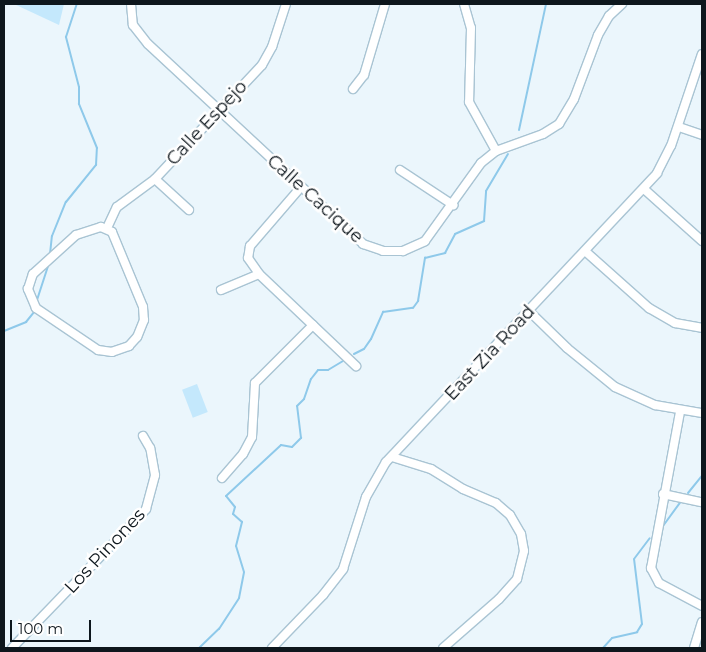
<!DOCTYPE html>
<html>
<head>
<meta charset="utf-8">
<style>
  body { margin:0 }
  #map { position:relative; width:706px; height:652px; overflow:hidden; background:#ebf6fc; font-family:Montserrat,sans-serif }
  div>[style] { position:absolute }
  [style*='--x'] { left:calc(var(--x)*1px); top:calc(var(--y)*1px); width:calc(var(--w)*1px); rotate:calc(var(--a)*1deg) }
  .green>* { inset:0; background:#c4e8fc; transform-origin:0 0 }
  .stream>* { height:2px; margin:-1px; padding:0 1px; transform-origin:1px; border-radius:1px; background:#8ec9ea }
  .roads { filter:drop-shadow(1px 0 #a9c4d3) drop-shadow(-1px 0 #a9c4d3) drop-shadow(0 1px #a9c4d3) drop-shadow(0 -1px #a9c4d3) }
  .minor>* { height:8px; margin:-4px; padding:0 4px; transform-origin:4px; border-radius:4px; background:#fff }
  span { translate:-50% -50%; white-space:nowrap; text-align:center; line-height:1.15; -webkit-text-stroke:5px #fff; paint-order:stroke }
  .street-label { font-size:18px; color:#0e171d }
  .frame { position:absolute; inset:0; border:5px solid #0e171d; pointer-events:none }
  .scale { position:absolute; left:10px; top:620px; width:81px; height:22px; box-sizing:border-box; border:2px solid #0e171d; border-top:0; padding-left:6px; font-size:15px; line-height:18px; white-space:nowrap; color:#0e171d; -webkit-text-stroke:4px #fff; paint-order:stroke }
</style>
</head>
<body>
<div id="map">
  <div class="green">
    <i style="clip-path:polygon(14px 4px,64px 4px,59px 25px)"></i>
    <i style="left:197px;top:384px;width:30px;height:16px;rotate:69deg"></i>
  </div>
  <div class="stream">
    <i style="--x:519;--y:130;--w:129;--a:-77.9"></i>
    <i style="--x:50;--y:254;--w:18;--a:-84"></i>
    <i style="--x:52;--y:236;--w:37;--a:-68"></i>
    <i style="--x:66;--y:202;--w:48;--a:-51"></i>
    <i style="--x:96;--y:165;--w:17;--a:-87"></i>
    <i style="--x:97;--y:148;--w:48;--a:-112.2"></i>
    <i style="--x:79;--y:104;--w:17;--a:-90"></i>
    <i style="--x:79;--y:87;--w:52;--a:-104.6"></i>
    <i style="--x:66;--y:37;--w:35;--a:-72"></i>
    <i style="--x:37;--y:300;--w:36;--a:-72"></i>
    <i style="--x:4;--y:331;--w:24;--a:-22"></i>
    <i style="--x:26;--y:322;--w:13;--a:-51"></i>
    <i style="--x:354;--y:354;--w:11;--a:-27"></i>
    <i style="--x:364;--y:349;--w:12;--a:-55"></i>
    <i style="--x:371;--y:339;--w:30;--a:-66"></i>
    <i style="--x:383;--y:312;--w:30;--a:-8"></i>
    <i style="--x:413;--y:308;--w:9;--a:-54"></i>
    <i style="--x:418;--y:301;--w:44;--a:-80.8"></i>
    <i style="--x:425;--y:258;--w:21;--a:-14"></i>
    <i style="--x:445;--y:253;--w:21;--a:-62"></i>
    <i style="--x:455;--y:234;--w:32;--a:-24"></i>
    <i style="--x:484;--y:221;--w:30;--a:-86"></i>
    <i style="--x:486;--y:191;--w:43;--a:-59.3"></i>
    <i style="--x:688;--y:493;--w:22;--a:-51"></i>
    <i style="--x:663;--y:526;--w:29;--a:-54"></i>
    <i style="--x:199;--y:648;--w:28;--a:-44"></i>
    <i style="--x:219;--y:629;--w:37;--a:-57"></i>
    <i style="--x:239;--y:598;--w:26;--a:-79"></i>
    <i style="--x:244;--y:572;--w:27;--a:-107"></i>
    <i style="--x:236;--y:546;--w:25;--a:-76"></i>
    <i style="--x:242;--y:522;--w:12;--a:-138"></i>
    <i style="--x:233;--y:514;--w:7;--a:-74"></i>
    <i style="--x:235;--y:507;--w:14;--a:-129"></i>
    <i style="--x:226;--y:496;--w:75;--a:-42.8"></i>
    <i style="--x:281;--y:445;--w:11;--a:10"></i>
    <i style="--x:292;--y:447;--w:13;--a:-45"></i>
    <i style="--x:301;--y:438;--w:32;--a:-97"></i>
    <i style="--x:297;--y:406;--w:10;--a:-45"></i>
    <i style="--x:304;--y:399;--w:21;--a:-71"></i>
    <i style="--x:311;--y:379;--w:11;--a:-52"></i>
    <i style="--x:318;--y:370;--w:10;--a:0"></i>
    <i style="--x:328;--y:370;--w:17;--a:-31"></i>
    <i style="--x:603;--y:648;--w:13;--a:-48"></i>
    <i style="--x:612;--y:638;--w:26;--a:-13"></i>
    <i style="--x:637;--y:632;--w:9;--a:-58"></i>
    <i style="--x:642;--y:624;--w:65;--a:-97"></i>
    <i style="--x:634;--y:559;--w:26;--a:-53"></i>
  </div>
  <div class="roads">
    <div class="minor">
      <i style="--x:131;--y:4;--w:21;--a:85"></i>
      <i style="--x:133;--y:25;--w:24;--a:52"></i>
      <i style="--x:148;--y:44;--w:294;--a:42.9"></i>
      <i style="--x:363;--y:244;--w:21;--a:19"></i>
      <i style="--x:383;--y:251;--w:20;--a:0"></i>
      <i style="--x:403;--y:251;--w:24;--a:-24"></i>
      <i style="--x:425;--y:241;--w:96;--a:-54.3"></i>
      <i style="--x:481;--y:163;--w:19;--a:-39"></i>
      <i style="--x:496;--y:151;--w:50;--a:-19.9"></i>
      <i style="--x:543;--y:134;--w:19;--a:-32"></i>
      <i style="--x:559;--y:124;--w:29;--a:-59"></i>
      <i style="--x:574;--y:99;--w:68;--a:-69.4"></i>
      <i style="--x:598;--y:35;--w:22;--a:-60"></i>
      <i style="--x:609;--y:16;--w:18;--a:-43"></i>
      <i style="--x:464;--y:4;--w:25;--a:74"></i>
      <i style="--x:471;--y:28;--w:74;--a:91.5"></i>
      <i style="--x:469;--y:102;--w:56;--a:61.1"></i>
      <i style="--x:353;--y:89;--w:18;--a:-52"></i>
      <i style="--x:364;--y:75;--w:74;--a:-73.5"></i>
      <i style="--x:679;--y:127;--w:24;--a:19"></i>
      <i style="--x:400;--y:170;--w:64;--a:33.4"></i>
      <i style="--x:155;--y:179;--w:46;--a:42.4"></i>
      <i style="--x:301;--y:187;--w:78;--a:130.8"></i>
      <i style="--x:250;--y:246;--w:12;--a:99"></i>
      <i style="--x:248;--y:258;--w:19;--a:55"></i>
      <i style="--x:259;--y:274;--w:134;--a:43.5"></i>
      <i style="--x:644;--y:189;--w:78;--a:41.9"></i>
      <i style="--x:101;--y:227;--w:12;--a:24"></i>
      <i style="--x:112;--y:232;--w:81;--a:67.5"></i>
      <i style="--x:143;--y:307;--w:13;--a:86"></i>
      <i style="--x:144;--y:320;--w:18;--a:112"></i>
      <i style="--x:137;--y:337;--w:12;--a:132"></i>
      <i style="--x:129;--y:346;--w:18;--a:161"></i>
      <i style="--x:112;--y:352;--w:14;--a:-172"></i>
      <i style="--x:98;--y:350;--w:75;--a:-145.9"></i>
      <i style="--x:36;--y:308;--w:21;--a:-113"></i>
      <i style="--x:28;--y:289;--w:16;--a:-72"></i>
      <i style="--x:33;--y:274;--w:58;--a:-42.2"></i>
      <i style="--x:76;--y:235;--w:26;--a:-18"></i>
      <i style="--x:107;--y:228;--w:23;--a:-65"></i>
      <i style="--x:117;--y:207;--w:47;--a:-36.4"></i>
      <i style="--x:155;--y:179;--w:156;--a:-46.8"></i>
      <i style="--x:262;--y:65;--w:21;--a:-61"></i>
      <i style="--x:272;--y:47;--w:45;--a:-72"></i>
      <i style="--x:585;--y:251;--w:86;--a:41.7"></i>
      <i style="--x:649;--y:308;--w:30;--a:30"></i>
      <i style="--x:675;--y:323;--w:27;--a:10"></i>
      <i style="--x:221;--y:290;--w:41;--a:-22.8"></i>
      <i style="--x:529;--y:311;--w:53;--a:44.2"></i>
      <i style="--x:567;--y:348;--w:62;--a:39.1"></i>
      <i style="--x:615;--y:387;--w:44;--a:24.2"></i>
      <i style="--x:655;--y:405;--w:48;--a:9.7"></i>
      <i style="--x:680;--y:412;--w:159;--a:100.5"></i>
      <i style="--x:651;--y:568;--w:17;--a:62"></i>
      <i style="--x:659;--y:583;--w:49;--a:28.1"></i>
      <i style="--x:392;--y:457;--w:41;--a:17.1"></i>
      <i style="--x:431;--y:469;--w:38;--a:32"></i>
      <i style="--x:463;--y:489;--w:36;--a:23"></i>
      <i style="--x:496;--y:503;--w:18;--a:41"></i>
      <i style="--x:510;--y:515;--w:22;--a:60"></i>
      <i style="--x:521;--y:534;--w:17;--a:80"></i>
      <i style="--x:524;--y:551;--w:29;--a:104"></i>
      <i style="--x:517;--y:579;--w:27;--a:132"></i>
      <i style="--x:499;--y:599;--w:74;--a:138.8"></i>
      <i style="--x:222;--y:478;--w:32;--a:-49"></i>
      <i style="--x:243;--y:454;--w:19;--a:-62"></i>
      <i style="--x:252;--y:437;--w:54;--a:-86.8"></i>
      <i style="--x:255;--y:383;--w:82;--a:-45"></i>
      <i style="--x:663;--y:494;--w:40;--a:12"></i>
      <i style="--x:12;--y:648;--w:193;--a:-46"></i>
      <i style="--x:146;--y:509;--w:35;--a:-75"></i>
      <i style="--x:155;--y:475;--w:27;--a:-100"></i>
      <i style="--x:150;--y:448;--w:14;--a:-120"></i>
      <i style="--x:272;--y:648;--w:74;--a:-46.1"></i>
      <i style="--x:323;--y:595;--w:33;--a:-52"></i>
      <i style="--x:343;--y:569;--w:76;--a:-72.3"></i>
      <i style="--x:366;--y:497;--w:40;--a:-60.3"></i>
      <i style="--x:386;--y:462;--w:396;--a:-46.8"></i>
      <i style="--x:657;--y:173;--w:30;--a:-63"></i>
      <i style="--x:671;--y:146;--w:97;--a:-71.4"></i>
      <i style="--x:694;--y:648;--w:27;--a:-73"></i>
    </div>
  </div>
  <div class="street-label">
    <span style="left:207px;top:123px;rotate:-47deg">Calle Espejo</span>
    <span style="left:315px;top:199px;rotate:42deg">Calle Cacique</span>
    <span style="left:490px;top:353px;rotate:-47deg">East Zia Road</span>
    <span style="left:105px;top:551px;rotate:-47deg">Los Pinones</span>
  </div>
  <div class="frame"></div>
  <div class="scale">100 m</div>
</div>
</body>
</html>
